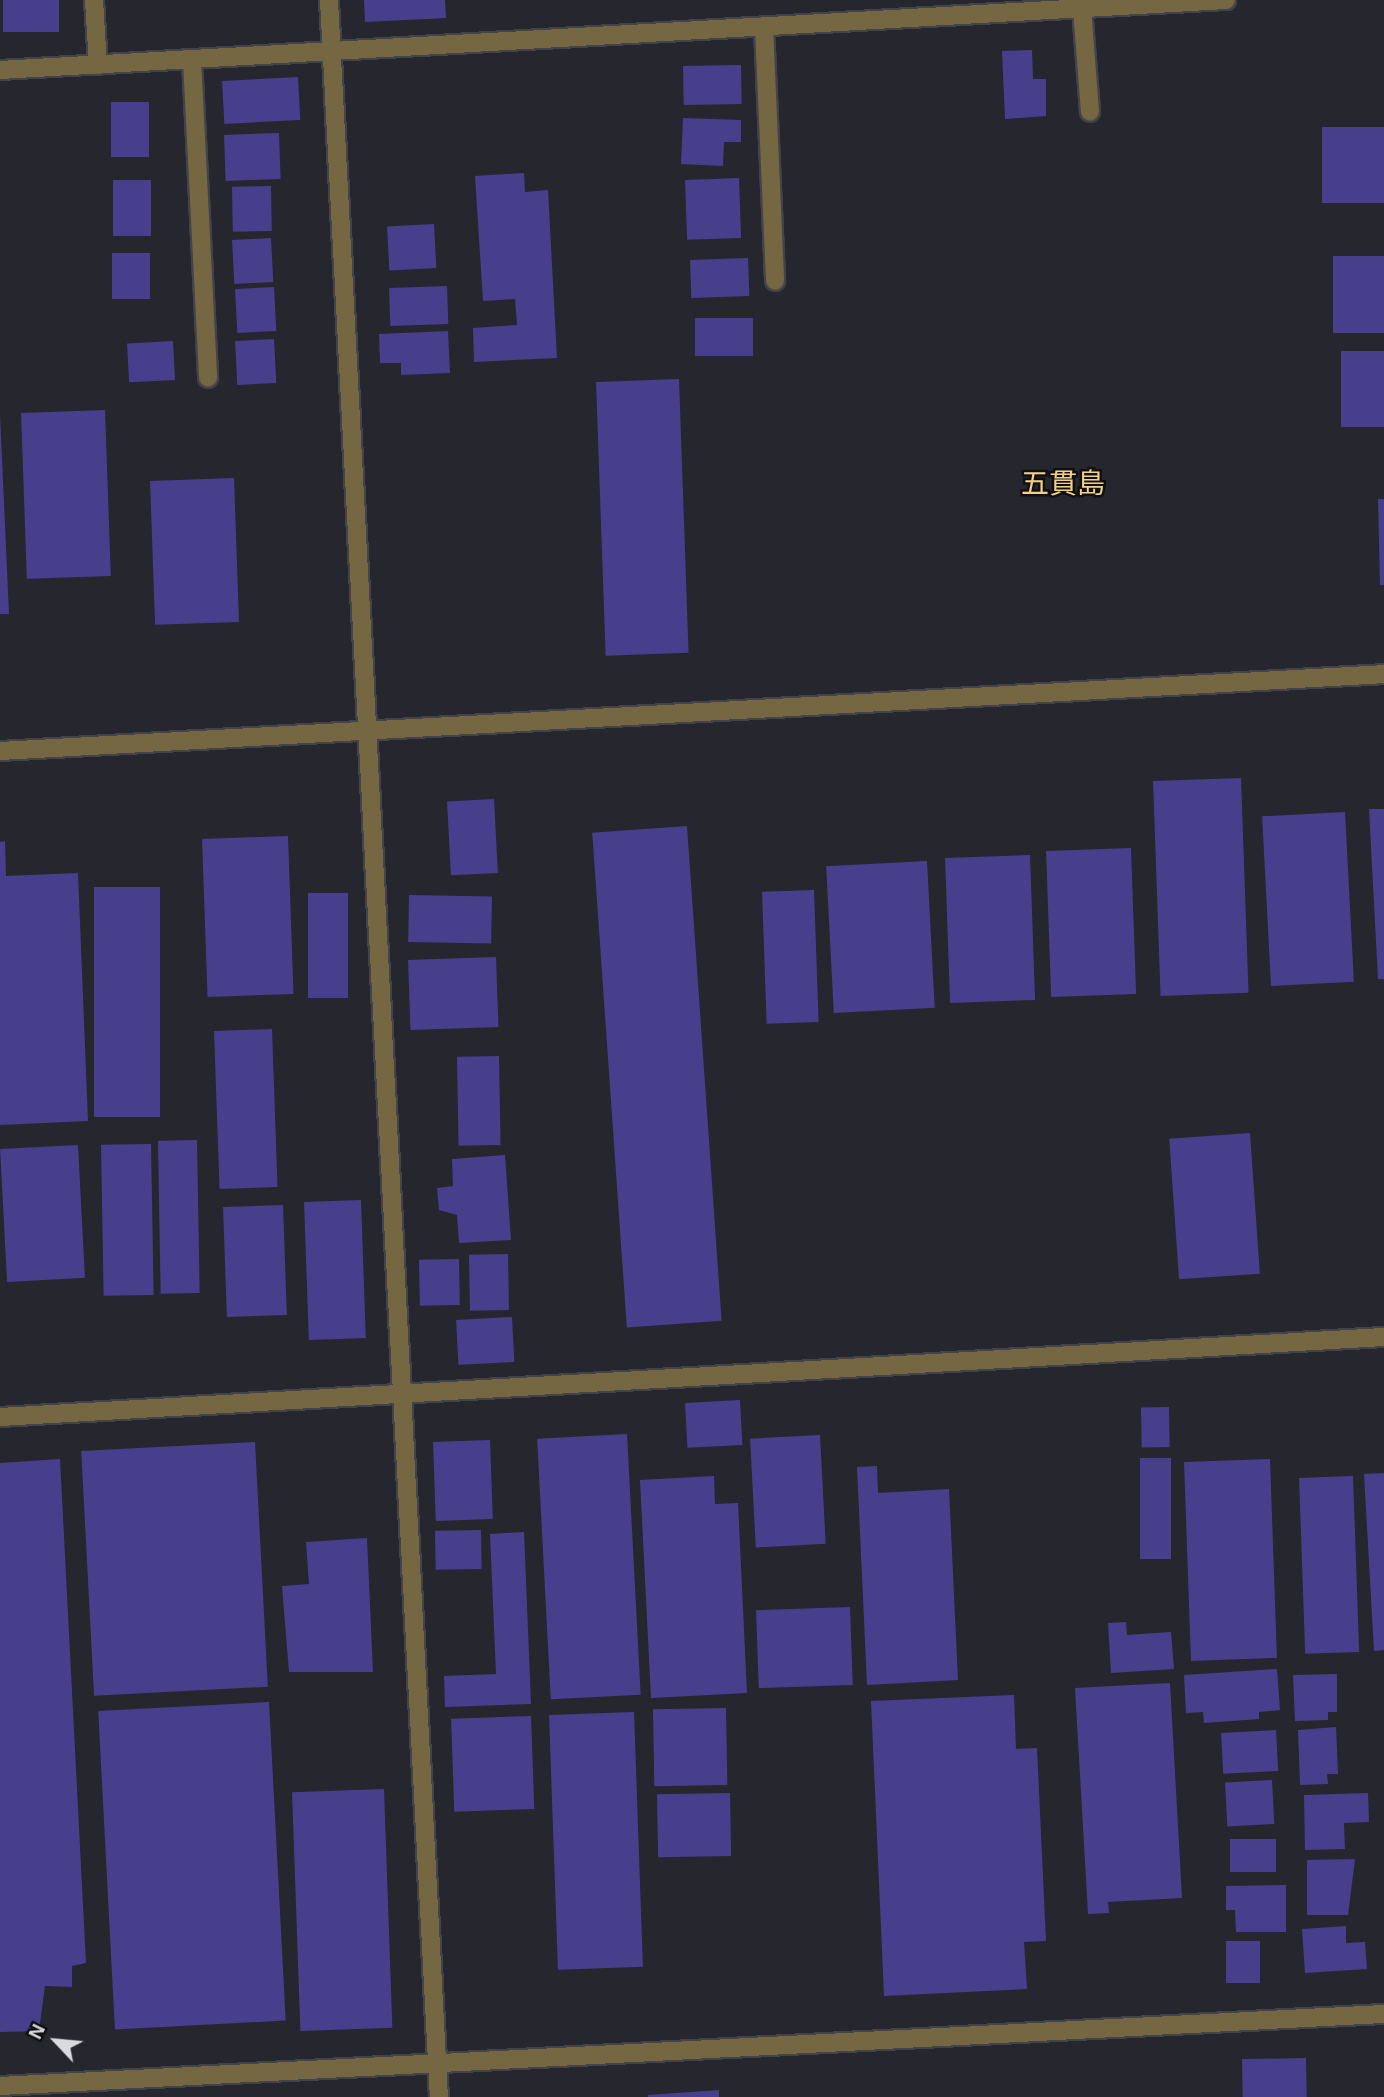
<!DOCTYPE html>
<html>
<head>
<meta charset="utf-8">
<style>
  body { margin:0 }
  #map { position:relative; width:1384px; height:2097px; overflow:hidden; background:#26262e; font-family:Arial,"Noto Sans JP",sans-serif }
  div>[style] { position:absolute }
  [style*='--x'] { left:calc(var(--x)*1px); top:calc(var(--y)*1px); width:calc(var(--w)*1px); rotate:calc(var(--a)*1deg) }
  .building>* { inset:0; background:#483f8c; transform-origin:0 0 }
  .roads { filter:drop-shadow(2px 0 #43434a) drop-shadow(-2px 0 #43434a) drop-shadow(0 2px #43434a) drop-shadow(0 -2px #43434a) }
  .minor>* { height:18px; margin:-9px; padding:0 9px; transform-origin:9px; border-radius:9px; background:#766743 }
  span { translate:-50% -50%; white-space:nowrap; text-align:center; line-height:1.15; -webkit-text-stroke:5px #101013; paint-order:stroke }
  .quarter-label { font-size:28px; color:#f1d187 }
  .north { position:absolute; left:21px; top:2006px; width:70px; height:70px; -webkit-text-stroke:5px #101013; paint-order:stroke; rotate:296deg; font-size:19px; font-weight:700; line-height:28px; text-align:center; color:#d9dadf }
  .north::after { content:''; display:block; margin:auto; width:24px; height:32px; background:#d9dadf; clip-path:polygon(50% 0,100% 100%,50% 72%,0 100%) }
</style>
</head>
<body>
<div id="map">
  <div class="building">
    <i style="left:3px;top:0;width:56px;height:32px"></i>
    <i style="clip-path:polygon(364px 0,445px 0,446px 18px,365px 22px)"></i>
    <i style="clip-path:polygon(1032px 50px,1033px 79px,1046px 79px,1046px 116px,1005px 119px,1002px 51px)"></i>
    <i style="left:741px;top:65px;width:39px;height:58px;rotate:89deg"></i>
    <i style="left:298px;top:77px;width:43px;height:76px;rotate:87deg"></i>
    <i style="left:111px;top:102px;width:38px;height:55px"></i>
    <i style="clip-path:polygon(683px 118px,741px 120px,741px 142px,724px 142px,723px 166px,681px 164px)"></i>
    <i style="left:1384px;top:127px;width:76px;height:62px;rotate:90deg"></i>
    <i style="left:279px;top:133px;width:46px;height:55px;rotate:88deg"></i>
    <i style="clip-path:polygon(524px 173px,525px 192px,548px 190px,557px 358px,474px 362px,473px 328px,517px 325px,515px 299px,483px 301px,475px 176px)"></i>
    <i style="left:739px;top:178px;width:60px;height:54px;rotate:88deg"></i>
    <i style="left:113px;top:180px;width:38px;height:56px"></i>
    <i style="left:271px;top:186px;width:45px;height:39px;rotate:89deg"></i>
    <i style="left:434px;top:224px;width:44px;height:47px;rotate:87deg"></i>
    <i style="left:271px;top:238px;width:44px;height:39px;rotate:87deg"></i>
    <i style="left:112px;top:253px;width:38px;height:46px"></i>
    <i style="left:1384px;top:256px;width:77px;height:51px;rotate:90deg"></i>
    <i style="left:748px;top:258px;width:38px;height:58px;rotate:88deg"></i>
    <i style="left:447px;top:286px;width:38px;height:58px;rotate:88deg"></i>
    <i style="left:274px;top:287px;width:44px;height:39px;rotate:87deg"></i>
    <i style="left:753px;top:318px;width:38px;height:58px;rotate:90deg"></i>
    <i style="clip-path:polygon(448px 331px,450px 373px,401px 375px,401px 363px,380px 363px,379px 334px)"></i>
    <i style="left:274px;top:339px;width:44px;height:39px;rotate:87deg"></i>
    <i style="left:173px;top:341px;width:39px;height:46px;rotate:87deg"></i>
    <i style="left:1384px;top:351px;width:76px;height:43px;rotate:90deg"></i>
    <i style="left:679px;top:379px;width:274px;height:83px;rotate:88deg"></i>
    <i style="left:105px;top:410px;width:166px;height:84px;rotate:88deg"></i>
    <i style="clip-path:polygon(0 414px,9px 614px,0 614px)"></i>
    <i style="left:234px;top:478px;width:144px;height:84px;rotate:88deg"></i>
    <i style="clip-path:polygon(1378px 499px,1384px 499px,1384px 585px,1380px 585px)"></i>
    <i style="left:1241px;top:778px;width:215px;height:88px;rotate:88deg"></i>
    <i style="left:494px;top:799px;width:74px;height:47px;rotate:87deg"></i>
    <i style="clip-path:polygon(1369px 809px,1384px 809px,1384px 979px,1378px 979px)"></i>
    <i style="left:1345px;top:812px;width:170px;height:83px;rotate:87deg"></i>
    <i style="left:687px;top:826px;width:496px;height:95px;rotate:86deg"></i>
    <i style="left:288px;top:836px;width:158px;height:86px;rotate:88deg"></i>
    <i style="clip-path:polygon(5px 841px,6px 876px,78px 873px,88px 1121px,0 1125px,0 842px)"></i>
    <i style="left:1131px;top:848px;width:146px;height:85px;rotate:88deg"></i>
    <i style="left:1030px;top:855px;width:145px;height:85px;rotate:88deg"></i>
    <i style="left:927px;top:861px;width:147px;height:101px;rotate:87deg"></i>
    <i style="left:94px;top:887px;width:66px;height:230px"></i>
    <i style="left:814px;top:890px;width:132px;height:52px;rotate:88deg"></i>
    <i style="left:308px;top:893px;width:40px;height:105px"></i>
    <i style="left:409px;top:895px;width:83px;height:47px;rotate:1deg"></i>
    <i style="left:496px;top:957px;width:70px;height:88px;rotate:88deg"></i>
    <i style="left:272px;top:1029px;width:158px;height:58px;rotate:88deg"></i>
    <i style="left:499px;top:1056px;width:89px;height:42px;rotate:89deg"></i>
    <i style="left:1250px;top:1133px;width:141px;height:81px;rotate:86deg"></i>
    <i style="left:197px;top:1140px;width:153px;height:39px;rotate:89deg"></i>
    <i style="left:151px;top:1144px;width:151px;height:50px;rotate:89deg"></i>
    <i style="left:78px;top:1145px;width:133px;height:78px;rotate:87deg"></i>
    <i style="clip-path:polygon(505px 1155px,511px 1240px,459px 1243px,457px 1215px,439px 1210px,437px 1188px,453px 1186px,452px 1159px)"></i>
    <i style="left:361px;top:1200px;width:138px;height:57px;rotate:88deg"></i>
    <i style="left:283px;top:1205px;width:110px;height:60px;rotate:88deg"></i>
    <i style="left:508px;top:1254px;width:56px;height:39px;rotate:89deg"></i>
    <i style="left:459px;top:1259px;width:46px;height:40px;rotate:89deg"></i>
    <i style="left:512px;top:1317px;width:45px;height:56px;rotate:87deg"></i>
    <i style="left:740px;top:1400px;width:45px;height:55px;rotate:87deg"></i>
    <i style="left:1169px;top:1407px;width:40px;height:28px;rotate:89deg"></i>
    <i style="left:627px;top:1434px;width:261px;height:90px;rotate:87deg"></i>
    <i style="left:820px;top:1435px;width:109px;height:70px;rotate:87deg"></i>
    <i style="left:490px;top:1440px;width:79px;height:57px;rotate:88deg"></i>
    <i style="left:255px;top:1442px;width:245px;height:174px;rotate:87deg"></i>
    <i style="left:1140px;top:1458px;width:31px;height:101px"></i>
    <i style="clip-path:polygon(60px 1459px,86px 1963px,72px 1966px,72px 1987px,45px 1986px,39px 2031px,0 2032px,0 1463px)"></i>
    <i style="left:1270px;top:1459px;width:199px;height:86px;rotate:88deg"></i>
    <i style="clip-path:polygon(877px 1466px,878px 1493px,949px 1489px,958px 1680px,867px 1685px,857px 1467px)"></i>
    <i style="clip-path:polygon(1384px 1473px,1384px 1650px,1374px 1651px,1364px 1474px)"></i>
    <i style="clip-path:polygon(714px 1476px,715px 1504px,738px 1503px,747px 1693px,651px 1698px,640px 1480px)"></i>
    <i style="left:1353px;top:1476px;width:176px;height:54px;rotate:88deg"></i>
    <i style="left:481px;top:1530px;width:39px;height:46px;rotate:89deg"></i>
    <i style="clip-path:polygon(524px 1532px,531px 1704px,445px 1707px,444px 1676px,496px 1674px,490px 1534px)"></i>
    <i style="clip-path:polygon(367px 1538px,373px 1672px,289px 1672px,282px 1586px,309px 1584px,306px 1542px)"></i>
    <i style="left:850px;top:1607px;width:78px;height:94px;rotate:88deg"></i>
    <i style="clip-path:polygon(1126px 1622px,1127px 1635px,1171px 1632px,1174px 1669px,1111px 1673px,1108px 1623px)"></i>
    <i style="clip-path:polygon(1277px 1669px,1280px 1710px,1259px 1712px,1259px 1719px,1204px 1723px,1203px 1712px,1186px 1713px,1184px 1675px)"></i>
    <i style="clip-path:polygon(1337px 1674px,1337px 1712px,1328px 1712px,1328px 1720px,1295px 1721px,1293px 1675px)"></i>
    <i style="clip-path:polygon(1170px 1683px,1182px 1898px,1108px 1902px,1109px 1913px,1088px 1914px,1075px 1688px)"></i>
    <i style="clip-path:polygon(1014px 1695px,1016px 1749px,1037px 1748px,1046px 1941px,1024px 1942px,1027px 1989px,884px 1996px,871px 1701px)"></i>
    <i style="left:269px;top:1702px;width:319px;height:171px;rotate:87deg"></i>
    <i style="left:726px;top:1708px;width:77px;height:73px;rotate:89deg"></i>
    <i style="left:634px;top:1712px;width:255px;height:85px;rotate:88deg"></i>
    <i style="left:531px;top:1716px;width:93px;height:80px;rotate:88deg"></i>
    <i style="clip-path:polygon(1336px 1727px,1338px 1774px,1327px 1774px,1328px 1784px,1300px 1785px,1298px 1730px)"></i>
    <i style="left:1276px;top:1730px;width:41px;height:55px;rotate:87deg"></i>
    <i style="left:1272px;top:1780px;width:44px;height:47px;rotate:87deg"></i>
    <i style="left:384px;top:1789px;width:239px;height:92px;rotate:88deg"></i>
    <i style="left:730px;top:1793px;width:63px;height:73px;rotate:89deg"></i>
    <i style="clip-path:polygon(1368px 1793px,1369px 1822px,1344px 1823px,1345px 1849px,1305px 1850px,1304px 1795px)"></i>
    <i style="left:1230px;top:1839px;width:46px;height:33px"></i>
    <i style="clip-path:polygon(1355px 1859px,1348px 1915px,1307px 1915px,1307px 1860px)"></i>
    <i style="clip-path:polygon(1286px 1885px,1286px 1932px,1236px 1932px,1235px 1910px,1226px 1910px,1226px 1886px)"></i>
    <i style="clip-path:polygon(1346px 1926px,1346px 1943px,1365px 1942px,1367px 1969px,1305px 1973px,1302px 1929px)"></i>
    <i style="left:1226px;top:1941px;width:34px;height:42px"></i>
    <i style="left:1306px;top:2058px;width:39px;height:64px;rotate:89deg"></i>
    <i style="clip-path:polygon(719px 2090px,719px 2097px,648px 2097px,648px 2095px)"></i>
  </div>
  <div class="roads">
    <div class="minor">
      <i style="--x:94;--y:0;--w:65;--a:86.5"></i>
      <i style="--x:329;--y:0;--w:2100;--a:87"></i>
      <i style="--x:1082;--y:8;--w:104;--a:85.6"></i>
      <i style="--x:764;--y:27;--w:254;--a:87.5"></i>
      <i style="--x:192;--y:60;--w:318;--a:87.1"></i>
      <i style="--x:0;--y:70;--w:1228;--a:-3.27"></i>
      <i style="--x:0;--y:751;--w:1386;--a:-3.18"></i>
      <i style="--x:0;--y:1417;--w:1386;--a:-3.31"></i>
      <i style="--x:0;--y:2086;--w:1386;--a:-2.98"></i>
    </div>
  </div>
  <div class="quarter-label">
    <span style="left:1063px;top:484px">五貫島</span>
  </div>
  <div class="north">N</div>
</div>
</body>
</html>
